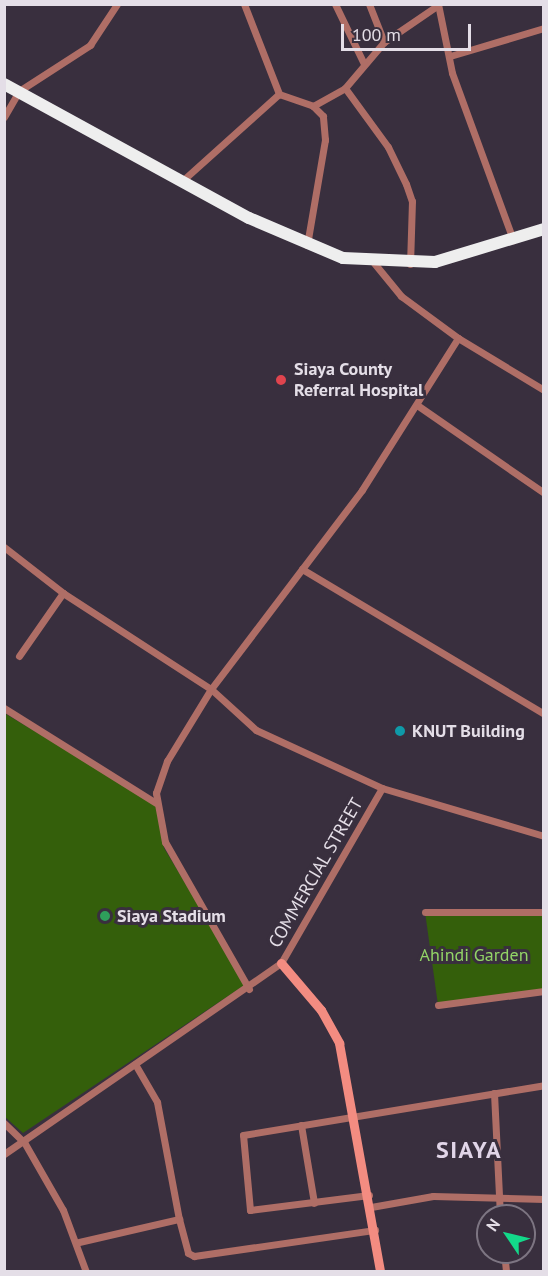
<!DOCTYPE html>
<html>
<head>
<meta charset="utf-8">
<style>
  body { margin:0 }
  #map { position:relative; width:548px; height:1276px; overflow:hidden; background:#392f3e; font-family:"PT Sans",sans-serif }
  div>[style] { position:absolute }
  [style*='--x'] { left:calc(var(--x)*1px); top:calc(var(--y)*1px); width:calc(var(--w)*1px); rotate:calc(var(--a)*1deg) }
  .green>* { inset:0; background:#345f0b }
  .street>* { height:7px; margin:-3.5px; padding:0 3.5px; transform-origin:3.5px; border-radius:3.5px; background:#af6e66 }
  .secondary>* { height:9px; margin:-4.5px; padding:0 4.5px; transform-origin:4.5px; border-radius:4.5px; background:#f38c81 }
  .highway>* { height:12px; margin:-6px; padding:0 6px; transform-origin:6px; border-radius:6px; background:#eee }
  .dots>* { width:16px; height:16px; translate:-50% -50%; box-sizing:border-box; border:3px solid #392f3e; border-radius:50% }
  span { translate:-50% -50%; white-space:nowrap; text-align:center; line-height:1.15; -webkit-text-stroke:6px #392f3e; paint-order:stroke }
  .poi-label { font-size:18px; color:#e4dee7; font-weight:700 }
  .left { translate:0 -50%; text-align:left }
  .street-label { font-size:18px; color:#e4dee7 }
  .park-label { font-size:18px; color:#93d567 }
  .district-label { font-size:24px; color:#e1d5e8; font-weight:700; letter-spacing:1.5px }
  .frame { position:absolute; inset:0; border:6px solid #e4dee7; pointer-events:none }
  .north { position:absolute; left:476px; top:1204px; width:60px; height:60px; box-sizing:border-box; background:#392f3e; border:2px solid #7d7582; border-radius:50%; rotate:305deg; font-size:16px; font-weight:700; line-height:24px; text-align:center; color:#e4dee7 }
  .north::after { content:''; display:block; margin:auto; width:21px; height:27px; background:#13d98a; clip-path:polygon(50% 0,100% 100%,50% 72%,0 100%) }
  .scale { position:absolute; left:341px; top:24px; width:130px; height:27px; box-sizing:border-box; border:3px solid #e4dee7; border-top:0; padding-left:8px; font-size:18px; line-height:21px; white-space:nowrap; color:#e4dee7; -webkit-text-stroke:4px #392f3e; paint-order:stroke }
</style>
</head>
<body>
<div id="map">
  <div class="green">
    <i style="clip-path:polygon(4px 713px,156px 803px,164px 848px,246px 984px,23px 1133px,4px 1116px)"></i>
    <i style="clip-path:polygon(425px 912px,543px 912px,543px 991px,438px 1005px)"></i>
  </div>
  <div class="street">
    <i style="--x:244;--y:4;--w:97;--a:68.7"></i>
    <i style="--x:279;--y:94;--w:36;--a:19"></i>
    <i style="--x:313;--y:106;--w:37;--a:-29"></i>
    <i style="--x:345;--y:88;--w:60;--a:-49.7"></i>
    <i style="--x:384;--y:42;--w:65;--a:-34.4"></i>
    <i style="--x:335;--y:4;--w:67;--a:64.2"></i>
    <i style="--x:369;--y:4;--w:41;--a:68.5"></i>
    <i style="--x:438;--y:4;--w:70;--a:78.5"></i>
    <i style="--x:452;--y:73;--w:178;--a:69.9"></i>
    <i style="--x:450;--y:56;--w:98;--a:-16.6"></i>
    <i style="--x:345;--y:88;--w:73;--a:53.9"></i>
    <i style="--x:388;--y:147;--w:41;--a:64.1"></i>
    <i style="--x:406;--y:184;--w:18;--a:71"></i>
    <i style="--x:412;--y:201;--w:63;--a:91.8"></i>
    <i style="--x:4;--y:117;--w:30;--a:-60"></i>
    <i style="--x:19;--y:91;--w:85;--a:-32.9"></i>
    <i style="--x:90;--y:45;--w:49;--a:-56.6"></i>
    <i style="--x:182;--y:181;--w:130;--a:-41.9"></i>
    <i style="--x:307;--y:245;--w:107;--a:-80.3"></i>
    <i style="--x:325;--y:140;--w:24;--a:-95"></i>
    <i style="--x:323;--y:116;--w:14;--a:-135"></i>
    <i style="--x:374;--y:263;--w:43;--a:50.7"></i>
    <i style="--x:401;--y:296;--w:71;--a:36.4"></i>
    <i style="--x:458;--y:338;--w:180;--a:122.3"></i>
    <i style="--x:362;--y:490;--w:99;--a:127.2"></i>
    <i style="--x:302;--y:569;--w:282;--a:30.9"></i>
    <i style="--x:458;--y:338;--w:100;--a:31.2"></i>
    <i style="--x:417;--y:405;--w:155;--a:34.7"></i>
    <i style="--x:4;--y:547;--w:75;--a:37.9"></i>
    <i style="--x:19;--y:656;--w:77;--a:-55.1"></i>
    <i style="--x:63;--y:593;--w:176;--a:33"></i>
    <i style="--x:211;--y:689;--w:61;--a:42.3"></i>
    <i style="--x:256;--y:730;--w:139;--a:24.7"></i>
    <i style="--x:4;--y:708;--w:179;--a:32"></i>
    <i style="--x:425;--y:912;--w:119;--a:0"></i>
    <i style="--x:249;--y:989;--w:169;--a:-119.7"></i>
    <i style="--x:165;--y:842;--w:50;--a:-100.4"></i>
    <i style="--x:156;--y:793;--w:34;--a:-71"></i>
    <i style="--x:167;--y:761;--w:84;--a:-58.6"></i>
    <i style="--x:211;--y:689;--w:151;--a:-52.8"></i>
    <i style="--x:438;--y:1005;--w:107;--a:-7.5"></i>
    <i style="--x:135;--y:1064;--w:44;--a:59.9"></i>
    <i style="--x:157;--y:1102;--w:119;--a:79.4"></i>
    <i style="--x:494;--y:1093;--w:123;--a:87.2"></i>
    <i style="--x:4;--y:1123;--w:28;--a:44"></i>
    <i style="--x:24;--y:1142;--w:78;--a:60.2"></i>
    <i style="--x:63;--y:1210;--w:66;--a:69.6"></i>
    <i style="--x:301;--y:1125;--w:79;--a:80.5"></i>
    <i style="--x:4;--y:1154;--w:336;--a:-34.6"></i>
    <i style="--x:281;--y:963;--w:202;--a:-60"></i>
    <i style="--x:382;--y:788;--w:169;--a:16.5"></i>
    <i style="--x:369;--y:1195;--w:120;--a:172.8"></i>
    <i style="--x:250;--y:1210;--w:75;--a:-95.3"></i>
    <i style="--x:243;--y:1135;--w:305;--a:-9.4"></i>
    <i style="--x:371;--y:1207;--w:63;--a:-10.1"></i>
    <i style="--x:433;--y:1196;--w:111;--a:1.5"></i>
    <i style="--x:79;--y:1242;--w:103;--a:-13"></i>
    <i style="--x:179;--y:1219;--w:35;--a:75"></i>
    <i style="--x:188;--y:1253;--w:7;--a:27"></i>
    <i style="--x:194;--y:1256;--w:183;--a:-8.2"></i>
    <i style="--x:504;--y:1252;--w:20;--a:84"></i>
  </div>
  <div class="secondary">
    <i style="--x:281;--y:963;--w:62;--a:49.6"></i>
    <i style="--x:321;--y:1010;--w:38;--a:61"></i>
    <i style="--x:339;--y:1043;--w:233;--a:79.8"></i>
  </div>
  <div class="highway">
    <i style="--x:4;--y:84;--w:279;--a:28.7"></i>
    <i style="--x:249;--y:218;--w:102;--a:23.1"></i>
    <i style="--x:343;--y:258;--w:92;--a:2.5"></i>
    <i style="--x:435;--y:262;--w:114;--a:-16.8"></i>
  </div>
  <div class="dots">
    <i style="left:281px;top:380px;background:#e0444e"></i>
    <i style="left:400px;top:731px;background:#0f9aa8"></i>
    <i style="left:105px;top:916px;background:#2e9e5b"></i>
  </div>
  <div class="poi-label">
    <span class="left" style="left:294px;top:380px">Siaya County<br>Referral Hospital</span>
    <span class="left" style="left:412px;top:731px">KNUT Building</span>
    <span class="left" style="left:117px;top:916px">Siaya Stadium</span>
  </div>
  <div class="street-label">
    <span style="left:316px;top:873px;rotate:-60deg">COMMERCIAL STREET</span>
  </div>
  <div class="park-label">
    <span style="left:474px;top:955px">Ahindi Garden</span>
  </div>
  <div class="district-label">
    <span style="left:469px;top:1150px">SIAYA</span>
  </div>
  <div class="frame"></div>
  <div class="north">N</div>
  <div class="scale">100 m</div>
</div>
</body>
</html>
